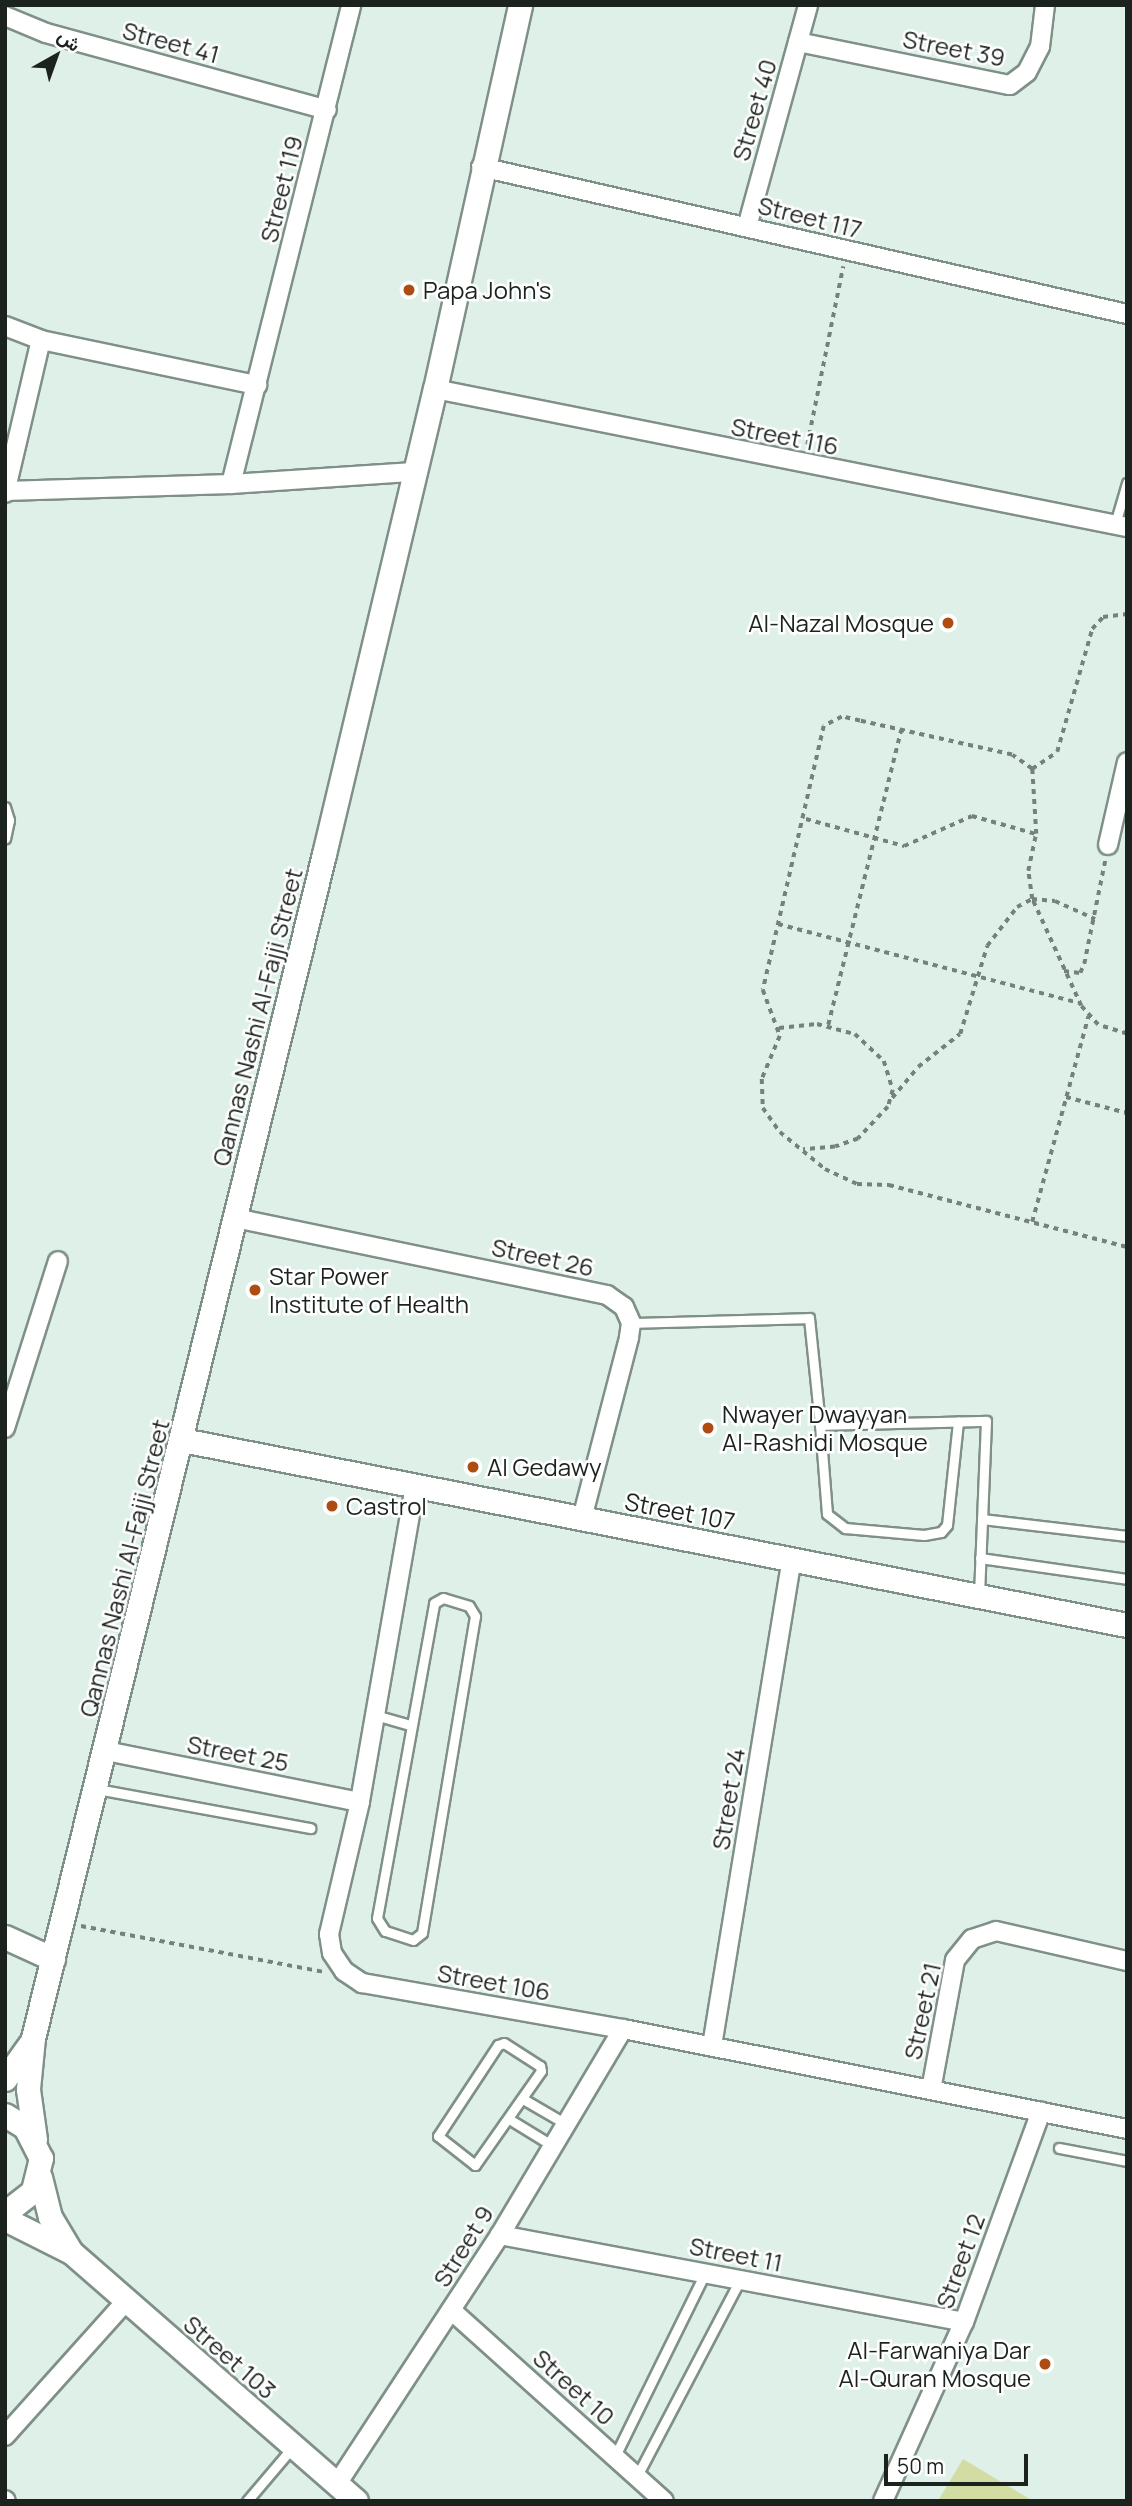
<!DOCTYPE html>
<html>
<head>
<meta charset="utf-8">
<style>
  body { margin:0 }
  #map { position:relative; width:1132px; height:2506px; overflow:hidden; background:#def0e7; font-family:Manrope,Vazirmatn,sans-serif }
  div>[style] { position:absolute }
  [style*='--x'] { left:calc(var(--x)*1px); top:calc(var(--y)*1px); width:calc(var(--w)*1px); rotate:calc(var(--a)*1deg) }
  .green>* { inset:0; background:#d2dca3 }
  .path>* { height:3.5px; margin-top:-1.75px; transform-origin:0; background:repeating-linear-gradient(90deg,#75817a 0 5px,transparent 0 10px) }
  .roads { filter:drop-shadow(2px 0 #7f9087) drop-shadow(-2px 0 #7f9087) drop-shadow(0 2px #7f9087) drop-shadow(0 -2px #7f9087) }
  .service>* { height:9px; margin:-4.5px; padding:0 4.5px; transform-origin:4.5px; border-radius:4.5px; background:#fff }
  .minor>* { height:18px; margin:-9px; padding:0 9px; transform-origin:9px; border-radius:9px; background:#fff }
  .tertiary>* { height:23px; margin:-11.5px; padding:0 11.5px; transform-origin:11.5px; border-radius:11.5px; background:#fff }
  .dots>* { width:19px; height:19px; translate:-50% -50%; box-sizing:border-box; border:4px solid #fff; border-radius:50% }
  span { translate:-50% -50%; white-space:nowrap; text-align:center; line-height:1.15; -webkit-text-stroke:5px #fff; paint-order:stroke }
  .street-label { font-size:24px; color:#1c231f }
  .poi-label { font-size:24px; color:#1c231f }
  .left { translate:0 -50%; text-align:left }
  .right { translate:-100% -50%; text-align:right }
  .frame { position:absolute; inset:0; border:7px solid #1c231f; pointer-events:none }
  .north { position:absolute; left:21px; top:21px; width:70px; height:70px; -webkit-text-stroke:5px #fff; paint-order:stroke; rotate:40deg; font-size:19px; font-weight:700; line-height:28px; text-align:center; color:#1c231f }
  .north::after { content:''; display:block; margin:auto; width:24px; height:32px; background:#1c231f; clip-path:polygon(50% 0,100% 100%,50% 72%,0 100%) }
  .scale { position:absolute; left:884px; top:2454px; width:144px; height:32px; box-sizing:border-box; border:4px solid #1c231f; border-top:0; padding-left:9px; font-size:21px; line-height:24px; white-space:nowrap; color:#1c231f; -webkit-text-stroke:5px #fff; paint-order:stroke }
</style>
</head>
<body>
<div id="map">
  <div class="green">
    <i style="clip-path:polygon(963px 2459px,1033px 2501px,938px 2501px)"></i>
  </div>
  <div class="path">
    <i style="--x:807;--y:445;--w:182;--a:-78.6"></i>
    <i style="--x:1032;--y:769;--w:30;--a:-34"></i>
    <i style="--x:1057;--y:752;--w:128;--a:-74.1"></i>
    <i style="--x:1092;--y:629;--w:16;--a:-47"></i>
    <i style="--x:1103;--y:617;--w:24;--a:-7"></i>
    <i style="--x:806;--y:819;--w:102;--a:15.4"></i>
    <i style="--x:904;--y:846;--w:74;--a:-23.8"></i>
    <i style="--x:972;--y:816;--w:66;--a:15.7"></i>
    <i style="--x:778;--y:924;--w:311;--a:14.7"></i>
    <i style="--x:1064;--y:971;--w:16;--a:7"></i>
    <i style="--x:1080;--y:973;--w:10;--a:-66"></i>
    <i style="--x:1084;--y:964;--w:105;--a:-78.5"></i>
    <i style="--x:828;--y:1025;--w:304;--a:-76.1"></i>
    <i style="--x:779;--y:1028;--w:38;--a:-6"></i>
    <i style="--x:817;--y:1024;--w:39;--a:15"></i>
    <i style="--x:855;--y:1034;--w:40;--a:43"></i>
    <i style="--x:884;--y:1061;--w:30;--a:73"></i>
    <i style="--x:893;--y:1090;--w:18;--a:106"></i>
    <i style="--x:888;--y:1107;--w:44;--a:133.2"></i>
    <i style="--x:858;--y:1139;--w:24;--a:161"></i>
    <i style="--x:835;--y:1147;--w:32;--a:175"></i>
    <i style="--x:1127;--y:1034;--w:30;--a:-163"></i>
    <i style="--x:1098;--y:1025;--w:25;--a:-132"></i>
    <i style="--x:1081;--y:1006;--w:118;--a:-114.6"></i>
    <i style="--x:1032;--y:899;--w:28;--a:-98"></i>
    <i style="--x:1028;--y:871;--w:38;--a:-78"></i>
    <i style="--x:1036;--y:834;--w:65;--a:-93.5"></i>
    <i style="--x:1032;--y:769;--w:24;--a:-145"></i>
    <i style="--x:1012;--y:755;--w:156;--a:-167.4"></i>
    <i style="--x:860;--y:721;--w:18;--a:-167"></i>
    <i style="--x:842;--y:717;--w:20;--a:153"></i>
    <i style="--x:824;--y:726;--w:271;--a:103"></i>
    <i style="--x:763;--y:990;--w:49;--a:69.7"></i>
    <i style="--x:780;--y:1036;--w:47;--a:112.7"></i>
    <i style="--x:762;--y:1079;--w:29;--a:88"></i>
    <i style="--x:763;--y:1108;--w:29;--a:55"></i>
    <i style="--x:780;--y:1132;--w:58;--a:39.4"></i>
    <i style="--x:825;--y:1169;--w:35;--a:25"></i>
    <i style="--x:857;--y:1184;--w:32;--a:2"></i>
    <i style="--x:889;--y:1185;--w:246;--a:14.6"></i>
    <i style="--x:1066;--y:1097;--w:63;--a:14.7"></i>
    <i style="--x:892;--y:1098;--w:40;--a:-50"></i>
    <i style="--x:918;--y:1067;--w:53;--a:-38.2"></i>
    <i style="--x:960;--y:1034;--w:92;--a:-72.9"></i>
    <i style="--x:987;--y:946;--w:49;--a:-52.4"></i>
    <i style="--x:1017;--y:907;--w:17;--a:-28"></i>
    <i style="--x:1032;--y:899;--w:23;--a:5"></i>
    <i style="--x:1055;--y:901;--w:44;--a:24.2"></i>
    <i style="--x:1032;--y:1222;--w:213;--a:-74.7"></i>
    <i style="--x:81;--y:1926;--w:247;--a:10.7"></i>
  </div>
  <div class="roads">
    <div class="service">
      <i style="--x:1115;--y:524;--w:43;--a:-73.7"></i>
      <i style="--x:5;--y:807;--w:14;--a:73"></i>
      <i style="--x:9;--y:820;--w:19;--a:102"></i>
      <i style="--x:631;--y:1323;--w:178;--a:-1.6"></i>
      <i style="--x:809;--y:1318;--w:108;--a:84.1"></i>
      <i style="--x:820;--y:1425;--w:166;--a:-1.4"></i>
      <i style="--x:986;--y:1421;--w:173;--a:92.3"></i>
      <i style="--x:820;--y:1425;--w:89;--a:85.5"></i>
      <i style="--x:827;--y:1514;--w:23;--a:38"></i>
      <i style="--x:845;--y:1528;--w:79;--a:5.1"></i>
      <i style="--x:924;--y:1535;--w:17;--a:-10"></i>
      <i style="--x:941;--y:1532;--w:9;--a:-49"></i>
      <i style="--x:947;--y:1525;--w:104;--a:-83.9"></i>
      <i style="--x:982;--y:1519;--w:146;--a:6.7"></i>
      <i style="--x:980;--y:1558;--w:148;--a:8.1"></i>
      <i style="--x:443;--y:1598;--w:27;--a:17"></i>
      <i style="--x:469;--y:1606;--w:12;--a:59"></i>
      <i style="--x:475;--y:1616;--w:321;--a:99.5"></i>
      <i style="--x:422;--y:1933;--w:11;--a:142"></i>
      <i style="--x:413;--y:1940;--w:29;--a:-162"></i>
      <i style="--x:385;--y:1931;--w:15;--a:-122"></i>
      <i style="--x:377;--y:1918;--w:320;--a:-79.7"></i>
      <i style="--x:434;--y:1603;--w:10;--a:-29"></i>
      <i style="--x:375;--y:1715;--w:35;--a:16"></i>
      <i style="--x:97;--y:1789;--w:217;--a:10.4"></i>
      <i style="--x:504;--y:2043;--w:43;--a:32.6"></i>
      <i style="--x:540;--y:2066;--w:5;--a:79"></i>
      <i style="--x:541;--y:2071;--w:115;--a:125.1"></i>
      <i style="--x:475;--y:2165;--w:47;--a:-141.9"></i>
      <i style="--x:438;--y:2136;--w:109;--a:-56.6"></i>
      <i style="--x:498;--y:2045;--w:6;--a:-18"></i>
      <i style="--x:523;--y:2099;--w:50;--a:30.2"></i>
      <i style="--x:509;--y:2119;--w:52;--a:31.5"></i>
      <i style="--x:1059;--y:2148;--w:69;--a:10.8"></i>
      <i style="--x:615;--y:2456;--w:204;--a:-63.8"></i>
      <i style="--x:637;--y:2476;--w:221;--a:-62.3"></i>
      <i style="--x:247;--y:2501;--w:70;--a:-49.7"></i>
    </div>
    <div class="minor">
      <i style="--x:5;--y:16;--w:44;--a:22.5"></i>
      <i style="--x:46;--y:33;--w:291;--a:15.3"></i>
      <i style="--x:798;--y:42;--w:216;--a:11.5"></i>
      <i style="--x:1010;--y:85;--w:21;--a:-37"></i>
      <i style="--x:1027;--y:72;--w:28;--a:-63"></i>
      <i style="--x:1040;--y:47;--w:42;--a:-83.2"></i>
      <i style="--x:481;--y:167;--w:663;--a:12.82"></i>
      <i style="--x:747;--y:227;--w:230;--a:-74.6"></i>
      <i style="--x:5;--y:326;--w:39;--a:21"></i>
      <i style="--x:41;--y:340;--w:221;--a:11.8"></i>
      <i style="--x:435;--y:389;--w:706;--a:11.28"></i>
      <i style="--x:231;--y:484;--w:494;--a:-75.9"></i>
      <i style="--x:5;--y:491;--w:226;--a:-1.8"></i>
      <i style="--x:231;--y:484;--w:183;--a:-3.8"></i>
      <i style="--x:5;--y:493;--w:157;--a:-76.8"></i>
      <i style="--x:1108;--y:845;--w:85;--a:-77.1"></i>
      <i style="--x:235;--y:1218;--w:380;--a:11.7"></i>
      <i style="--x:607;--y:1295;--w:21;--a:35"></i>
      <i style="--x:624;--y:1307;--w:17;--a:66"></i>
      <i style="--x:631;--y:1323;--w:15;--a:98"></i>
      <i style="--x:629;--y:1338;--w:187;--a:104.6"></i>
      <i style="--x:5;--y:1428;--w:175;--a:-72.4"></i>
      <i style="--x:415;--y:1486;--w:321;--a:99.9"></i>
      <i style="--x:360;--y:1802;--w:136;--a:103.2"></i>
      <i style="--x:329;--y:1934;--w:19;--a:81"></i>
      <i style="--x:332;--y:1953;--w:22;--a:56"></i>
      <i style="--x:344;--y:1971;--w:22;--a:34"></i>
      <i style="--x:362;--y:1983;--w:265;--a:10"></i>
      <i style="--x:623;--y:2029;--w:514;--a:11.22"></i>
      <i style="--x:106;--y:1751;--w:259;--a:11.4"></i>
      <i style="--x:712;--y:2046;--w:494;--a:-80.7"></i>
      <i style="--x:931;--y:2090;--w:132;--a:-79.5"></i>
      <i style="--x:955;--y:1960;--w:27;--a:-51"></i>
      <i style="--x:972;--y:1939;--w:25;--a:-18"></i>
      <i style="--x:996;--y:1931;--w:134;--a:12.9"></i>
      <i style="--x:500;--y:2235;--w:472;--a:10.6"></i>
      <i style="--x:451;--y:2310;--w:286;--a:41.9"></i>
      <i style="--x:5;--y:2436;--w:181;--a:-48.1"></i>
      <i style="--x:337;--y:2484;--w:298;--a:-56.8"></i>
      <i style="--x:500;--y:2235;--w:240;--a:-59.2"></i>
      <i style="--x:5;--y:2500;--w:1;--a:45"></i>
      <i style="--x:883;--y:2501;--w:196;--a:-65.7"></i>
      <i style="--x:964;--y:2322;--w:224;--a:-69.9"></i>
    </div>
    <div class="tertiary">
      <i style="--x:182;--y:1440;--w:963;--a:11.08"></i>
      <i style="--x:5;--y:1937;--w:53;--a:24.6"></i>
      <i style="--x:5;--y:2079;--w:43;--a:-54.5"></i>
      <i style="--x:5;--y:2115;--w:23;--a:31"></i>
      <i style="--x:25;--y:2127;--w:35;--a:63"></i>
      <i style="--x:41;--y:2158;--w:34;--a:104"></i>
      <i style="--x:33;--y:2191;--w:36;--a:142"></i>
      <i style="--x:35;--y:2139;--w:50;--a:-98"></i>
      <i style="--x:28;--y:2089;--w:51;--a:-84.4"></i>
      <i style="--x:33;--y:2038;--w:1219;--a:-76.19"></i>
      <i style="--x:324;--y:854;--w:478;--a:-76.6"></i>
      <i style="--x:435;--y:389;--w:393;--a:-77.5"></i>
      <i style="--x:40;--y:2177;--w:41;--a:76"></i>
      <i style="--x:50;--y:2217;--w:37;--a:59"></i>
      <i style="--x:5;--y:2219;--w:74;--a:26.6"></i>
      <i style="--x:71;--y:2252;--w:378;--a:41.1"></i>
    </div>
  </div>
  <div class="dots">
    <i style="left:409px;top:290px;background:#af4c12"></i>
    <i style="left:948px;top:623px;background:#af4c12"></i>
    <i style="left:255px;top:1290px;background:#af4c12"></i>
    <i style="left:708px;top:1428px;background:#af4c12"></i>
    <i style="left:473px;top:1467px;background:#af4c12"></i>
    <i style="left:332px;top:1506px;background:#af4c12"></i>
    <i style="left:1045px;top:2364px;background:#af4c12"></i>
  </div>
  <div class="street-label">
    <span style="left:171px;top:42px;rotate:15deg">Street 41</span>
    <span style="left:954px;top:48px;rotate:11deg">Street 39</span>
    <span style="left:754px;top:110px;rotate:-74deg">Street 40</span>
    <span style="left:281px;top:189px;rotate:-76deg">Street 119</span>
    <span style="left:810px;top:217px;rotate:14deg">Street 117</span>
    <span style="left:785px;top:436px;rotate:11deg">Street 116</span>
    <span style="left:257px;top:1017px;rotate:-76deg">Qannas Nashi Al-Fajji Street</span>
    <span style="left:543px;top:1257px;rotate:12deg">Street 26</span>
    <span style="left:680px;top:1511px;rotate:11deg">Street 107</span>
    <span style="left:124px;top:1568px;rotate:-76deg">Qannas Nashi Al-Fajji Street</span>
    <span style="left:238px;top:1753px;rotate:11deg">Street 25</span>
    <span style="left:728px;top:1799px;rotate:-81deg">Street 24</span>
    <span style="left:494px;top:1982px;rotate:10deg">Street 106</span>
    <span style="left:922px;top:2011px;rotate:-78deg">Street 21</span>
    <span style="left:463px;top:2246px;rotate:-58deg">Street 9</span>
    <span style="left:736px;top:2254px;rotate:11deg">Street 11</span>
    <span style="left:960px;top:2261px;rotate:-70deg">Street 12</span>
    <span style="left:230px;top:2357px;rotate:41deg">Street 103</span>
    <span style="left:574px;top:2387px;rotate:42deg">Street 10</span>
  </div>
  <div class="poi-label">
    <span class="left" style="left:423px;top:290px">Papa John's</span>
    <span class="right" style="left:934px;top:623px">Al-Nazal Mosque</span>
    <span class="left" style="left:269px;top:1290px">Star Power<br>Institute of Health</span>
    <span class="left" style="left:722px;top:1428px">Nwayer Dwayyan<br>Al-Rashidi Mosque</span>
    <span class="left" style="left:487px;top:1467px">Al Gedawy</span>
    <span class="left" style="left:346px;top:1506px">Castrol</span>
    <span class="right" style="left:1031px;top:2364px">Al-Farwaniya Dar<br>Al-Quran Mosque</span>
  </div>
  <div class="frame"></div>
  <div class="north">ش</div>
  <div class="scale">50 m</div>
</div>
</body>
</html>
